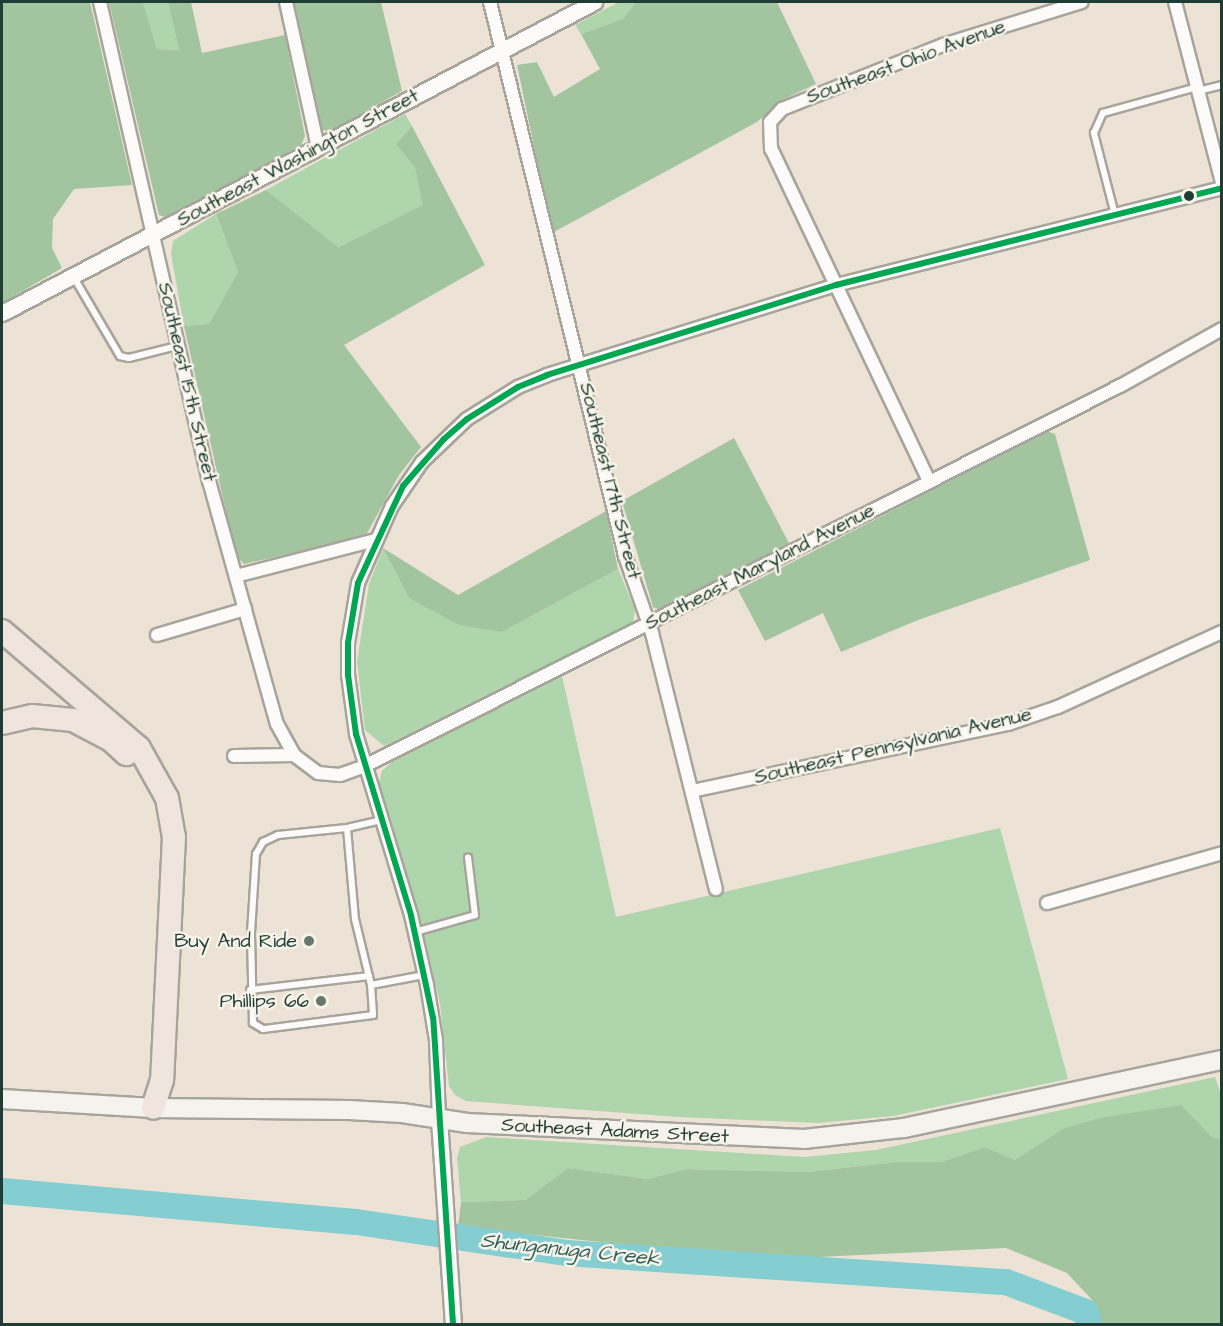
<!DOCTYPE html>
<html>
<head>
<meta charset="utf-8">
<style>
  body { margin:0 }
  #map { position:relative; width:1223px; height:1326px; overflow:hidden; background:#ece2d5; font-family:"Architects Daughter",sans-serif }
  div>[style] { position:absolute }
  [style*='--x'] { left:calc(var(--x)*1px); top:calc(var(--y)*1px); width:calc(var(--w)*1px); rotate:calc(var(--a)*1deg) }
  .green>* { inset:0; background:#aed5ab }
  .forest>* { inset:0; background:#a2c5a0 }
  .river>* { height:26px; margin:-13px; padding:0 13px; transform-origin:13px; border-radius:13px; background:#84cdd1 }
  .roads { filter:drop-shadow(2px 0 #a7a49c) drop-shadow(-2px 0 #a7a49c) drop-shadow(0 2px #a7a49c) drop-shadow(0 -2px #a7a49c) }
  .service>* { height:6px; margin:-3px; padding:0 3px; transform-origin:3px; border-radius:3px; background:#fcfbf9 }
  .minor>* { height:12px; margin:-6px; padding:0 6px; transform-origin:6px; border-radius:6px; background:#fcfbf9 }
  .tertiary>* { height:15px; margin:-7.5px; padding:0 7.5px; transform-origin:7.5px; border-radius:7.5px; background:#fcfbf9 }
  .secondary>* { height:18px; margin:-9px; padding:0 9px; transform-origin:9px; border-radius:9px; background:#f6f2ee }
  .motorway>* { height:22px; margin:-11px; padding:0 11px; transform-origin:11px; border-radius:11px; background:#efe5de }
  .bus-1>* { height:6px; margin:-3px; padding:0 3px; transform-origin:3px; border-radius:3px; background:#00a651 }
  .dots>* { width:16px; height:16px; translate:-50% -50%; box-sizing:border-box; border:3px solid #f7f3e8; border-radius:50% }
  span { translate:-50% -50%; white-space:nowrap; text-align:center; line-height:1.15; -webkit-text-stroke:5px #f7f3e8; paint-order:stroke }
  .street-label { font-size:20px; color:#1f3d34 }
  .poi-label { font-size:20px; color:#1f3d34 }
  .right { translate:-100% -50%; text-align:right }
  .water-label { font-size:21px; color:#2d5f5b; font-style:italic }
  .frame { position:absolute; inset:0; border:3px solid #1f3d34; pointer-events:none }
</style>
</head>
<body>
<div id="map">
  <div class="green">
    <i style="clip-path:polygon(143px 2px,168px 2px,179px 50px,157px 49px)"></i>
    <i style="clip-path:polygon(619px 2px,636px 2px,623px 19px,581px 34px,575px 25px)"></i>
    <i style="clip-path:polygon(405px 114px,412px 126px,396px 144px,415px 168px,424px 205px,337px 247px,266px 190px)"></i>
    <i style="clip-path:polygon(216px 214px,238px 272px,209px 324px,184px 326px,171px 254px,173px 241px)"></i>
    <i style="clip-path:polygon(383px 548px,409px 598px,502px 632px,618px 569px,635px 610px,633px 622px,627px 635px,384px 746px,365px 730px,357px 662px,369px 584px)"></i>
    <i style="clip-path:polygon(562px 676px,616px 917px,1000px 828px,1068px 1079px,893px 1116px,817px 1123px,679px 1117px,466px 1101px,455px 1095px,449px 1086px,440px 1003px,421px 923px,379px 783px,382px 771px,392px 762px)"></i>
    <i style="clip-path:polygon(1215px 1077px,1221px 1095px,1221px 1139px,1212px 1137px,1181px 1106px,1099px 1118px,1064px 1128px,1015px 1160px,985px 1147px,941px 1162px,896px 1162px,808px 1172px,686px 1169px,648px 1179px,568px 1168px,525px 1200px,461px 1202px,457px 1158px,460px 1147px,486px 1137px,804px 1157px,876px 1150px)"></i>
  </div>
  <div class="forest">
    <i style="clip-path:polygon(2px 2px,90px 2px,132px 185px,74px 189px,53px 219px,52px 248px,62px 268px,2px 303px)"></i>
    <i style="clip-path:polygon(109px 2px,143px 2px,157px 49px,179px 50px,168px 2px,191px 2px,202px 53px,285px 35px,305px 136px,301px 145px,167px 218px,159px 215px)"></i>
    <i style="clip-path:polygon(292px 2px,381px 2px,402px 91px,330px 131px,322px 130px,316px 118px)"></i>
    <i style="clip-path:polygon(636px 2px,777px 2px,816px 84px,784px 99px,757px 122px,552px 233px,517px 65px,537px 62px,554px 97px,600px 69px,581px 34px,623px 19px)"></i>
    <i style="clip-path:polygon(412px 126px,485px 265px,344px 345px,421px 447px,399px 475px,365px 537px,244px 564px,236px 556px,184px 326px,209px 324px,238px 272px,216px 214px,266px 190px,338px 247px,423px 205px,415px 168px,396px 144px)"></i>
    <i style="clip-path:polygon(1047px 431px,1055px 434px,1090px 560px,918px 620px,841px 652px,823px 613px,765px 641px,738px 590px)"></i>
    <i style="clip-path:polygon(734px 438px,790px 545px,660px 610px,653px 607px,622px 501px)"></i>
    <i style="clip-path:polygon(606px 511px,618px 569px,502px 632px,459px 625px,409px 598px,383px 548px,458px 595px)"></i>
    <i style="clip-path:polygon(1181px 1105px,1212px 1137px,1221px 1139px,1221px 1324px,1102px 1324px,1095px 1303px,1067px 1273px,1006px 1248px,818px 1257px,734px 1256px,458px 1227px,461px 1202px,525px 1200px,568px 1168px,648px 1179px,686px 1169px,808px 1172px,896px 1162px,941px 1162px,985px 1147px,1015px 1160px,1064px 1128px,1099px 1118px)"></i>
  </div>
  <div class="river">
    <i style="--x:2;--y:1191;--w:355;--a:5"></i>
    <i style="--x:356;--y:1222;--w:212;--a:8.4"></i>
    <i style="--x:566;--y:1253;--w:441;--a:3.8"></i>
    <i style="--x:1006;--y:1282;--w:85;--a:20.6"></i>
    <i style="--x:1086;--y:1312;--w:12;--a:76"></i>
  </div>
  <div class="roads">
    <div class="service">
      <i style="--x:1198;--y:91;--w:25;--a:-14"></i>
      <i style="--x:1115;--y:215;--w:85;--a:-104.4"></i>
      <i style="--x:1094;--y:133;--w:22;--a:-66"></i>
      <i style="--x:1103;--y:113;--w:98;--a:-15.5"></i>
      <i style="--x:73;--y:276;--w:93;--a:59.6"></i>
      <i style="--x:120;--y:356;--w:9;--a:13"></i>
      <i style="--x:129;--y:358;--w:49;--a:-14"></i>
      <i style="--x:347;--y:828;--w:35;--a:-13"></i>
      <i style="--x:415;--y:932;--w:62;--a:-15.8"></i>
      <i style="--x:475;--y:915;--w:58;--a:-96.9"></i>
      <i style="--x:371;--y:985;--w:30;--a:86"></i>
      <i style="--x:373;--y:1015;--w:111;--a:172.7"></i>
      <i style="--x:263;--y:1029;--w:12;--a:-149"></i>
      <i style="--x:253;--y:1023;--w:90;--a:-91.3"></i>
      <i style="--x:251;--y:933;--w:79;--a:-86.4"></i>
      <i style="--x:256;--y:854;--w:14;--a:-60"></i>
      <i style="--x:263;--y:842;--w:17;--a:-25"></i>
      <i style="--x:278;--y:835;--w:69;--a:-5.8"></i>
      <i style="--x:347;--y:828;--w:91;--a:85"></i>
      <i style="--x:355;--y:919;--w:68;--a:76.4"></i>
      <i style="--x:371;--y:985;--w:54;--a:-10.7"></i>
      <i style="--x:250;--y:990;--w:120;--a:-6.7"></i>
    </div>
    <div class="minor">
      <i style="--x:100;--y:2;--w:491;--a:77.2"></i>
      <i style="--x:209;--y:481;--w:252;--a:74.4"></i>
      <i style="--x:277;--y:724;--w:35;--a:61"></i>
      <i style="--x:294;--y:755;--w:30;--a:37"></i>
      <i style="--x:318;--y:773;--w:22;--a:5"></i>
      <i style="--x:340;--y:775;--w:27;--a:-20"></i>
      <i style="--x:365;--y:766;--w:845;--a:-26.72"></i>
      <i style="--x:1120;--y:386;--w:117;--a:-29.2"></i>
      <i style="--x:286;--y:2;--w:148;--a:77.6"></i>
      <i style="--x:490;--y:2;--w:570;--a:76.3"></i>
      <i style="--x:625;--y:556;--w:82;--a:70.7"></i>
      <i style="--x:652;--y:633;--w:264;--a:76"></i>
      <i style="--x:1175;--y:2;--w:187;--a:75.4"></i>
      <i style="--x:929;--y:481;--w:368;--a:-115.4"></i>
      <i style="--x:771;--y:149;--w:27;--a:-92"></i>
      <i style="--x:770;--y:122;--w:18;--a:-47"></i>
      <i style="--x:782;--y:109;--w:173;--a:-21.7"></i>
      <i style="--x:943;--y:45;--w:145;--a:-17.2"></i>
      <i style="--x:236;--y:576;--w:144;--a:-14.5"></i>
      <i style="--x:157;--y:635;--w:92;--a:-16.5"></i>
      <i style="--x:234;--y:756;--w:60;--a:-1"></i>
      <i style="--x:692;--y:791;--w:323;--a:-12"></i>
      <i style="--x:1008;--y:724;--w:53;--a:-18.8"></i>
      <i style="--x:1058;--y:707;--w:180;--a:-24.6"></i>
      <i style="--x:1047;--y:903;--w:182;--a:-15.9"></i>
      <i style="--x:439;--y:1119;--w:79;--a:-92.2"></i>
      <i style="--x:436;--y:1040;--w:56;--a:-99.3"></i>
      <i style="--x:427;--y:985;--w:72;--a:-102.9"></i>
      <i style="--x:411;--y:915;--w:189;--a:-106.9"></i>
      <i style="--x:356;--y:734;--w:60;--a:-97.7"></i>
      <i style="--x:348;--y:675;--w:32;--a:-90"></i>
      <i style="--x:348;--y:643;--w:61;--a:-80.5"></i>
      <i style="--x:358;--y:583;--w:84;--a:-66.2"></i>
      <i style="--x:392;--y:506;--w:53;--a:-55.7"></i>
      <i style="--x:422;--y:462;--w:62;--a:-43.7"></i>
      <i style="--x:467;--y:419;--w:60;--a:-32.1"></i>
      <i style="--x:518;--y:387;--w:31;--a:-22"></i>
      <i style="--x:547;--y:375;--w:303;--a:-17.3"></i>
      <i style="--x:836;--y:285;--w:398;--a:-14.1"></i>
    </div>
    <div class="tertiary">
      <i style="--x:2;--y:313;--w:669;--a:-27.71"></i>
      <i style="--x:439;--y:1119;--w:205;--a:86.1"></i>
    </div>
    <div class="secondary">
      <i style="--x:2;--y:1099;--w:151;--a:3.4"></i>
      <i style="--x:153;--y:1108;--w:196;--a:0.6"></i>
      <i style="--x:349;--y:1110;--w:53;--a:3.2"></i>
      <i style="--x:402;--y:1113;--w:66;--a:8.7"></i>
      <i style="--x:467;--y:1123;--w:337;--a:2.7"></i>
      <i style="--x:804;--y:1139;--w:101;--a:-6.3"></i>
      <i style="--x:904;--y:1128;--w:325;--a:-12.1"></i>
    </div>
    <div class="motorway">
      <i style="--x:2;--y:631;--w:180;--a:40.5"></i>
      <i style="--x:139;--y:748;--w:57;--a:60.8"></i>
      <i style="--x:167;--y:798;--w:40;--a:80"></i>
      <i style="--x:174;--y:837;--w:243;--a:92.8"></i>
      <i style="--x:162;--y:1080;--w:29;--a:108"></i>
      <i style="--x:2;--y:723;--w:31;--a:-13"></i>
      <i style="--x:32;--y:716;--w:41;--a:5.6"></i>
      <i style="--x:73;--y:720;--w:43;--a:27.8"></i>
      <i style="--x:111;--y:740;--w:21;--a:43"></i>
    </div>
  </div>
  <div class="bus-1">
    <i style="--x:453;--y:1324;--w:307;--a:-93.7"></i>
    <i style="--x:433;--y:1018;--w:105;--a:-102.1"></i>
    <i style="--x:411;--y:915;--w:189;--a:-106.9"></i>
    <i style="--x:356;--y:734;--w:60;--a:-97.7"></i>
    <i style="--x:348;--y:675;--w:32;--a:-90"></i>
    <i style="--x:348;--y:643;--w:61;--a:-80.5"></i>
    <i style="--x:358;--y:583;--w:107;--a:-65.1"></i>
    <i style="--x:403;--y:486;--w:62;--a:-48.9"></i>
    <i style="--x:444;--y:439;--w:30;--a:-41"></i>
    <i style="--x:467;--y:419;--w:60;--a:-32.1"></i>
    <i style="--x:518;--y:387;--w:31;--a:-22"></i>
    <i style="--x:547;--y:375;--w:303;--a:-17.3"></i>
    <i style="--x:836;--y:285;--w:398;--a:-14.1"></i>
  </div>
  <div class="dots">
    <i style="left:1189px;top:196px;background:#1f3d34"></i>
    <i style="left:309px;top:941px;background:#67776c"></i>
    <i style="left:321px;top:1001px;background:#67776c"></i>
  </div>
  <div class="street-label">
    <span style="left:906px;top:62px;rotate:-20deg">Southeast Ohio Avenue</span>
    <span style="left:298px;top:158px;rotate:-28deg">Southeast Washington Street</span>
    <span style="left:187px;top:382px;rotate:77deg">Southeast 15th Street</span>
    <span style="left:610px;top:481px;rotate:76deg">Southeast 17th Street</span>
    <span style="left:760px;top:567px;rotate:-27deg">Southeast Maryland Avenue</span>
    <span style="left:893px;top:746px;rotate:-13deg">Southeast Pennsylvania Avenue</span>
    <span style="left:615px;top:1131px;rotate:3deg">Southeast Adams Street</span>
  </div>
  <div class="poi-label">
    <span class="right" style="left:297px;top:941px">Buy And Ride</span>
    <span class="right" style="left:309px;top:1001px">Phillips 66</span>
  </div>
  <div class="water-label">
    <span style="left:570px;top:1250px;rotate:6deg">Shunganuga Creek</span>
  </div>
  <div class="frame"></div>
</div>
</body>
</html>
